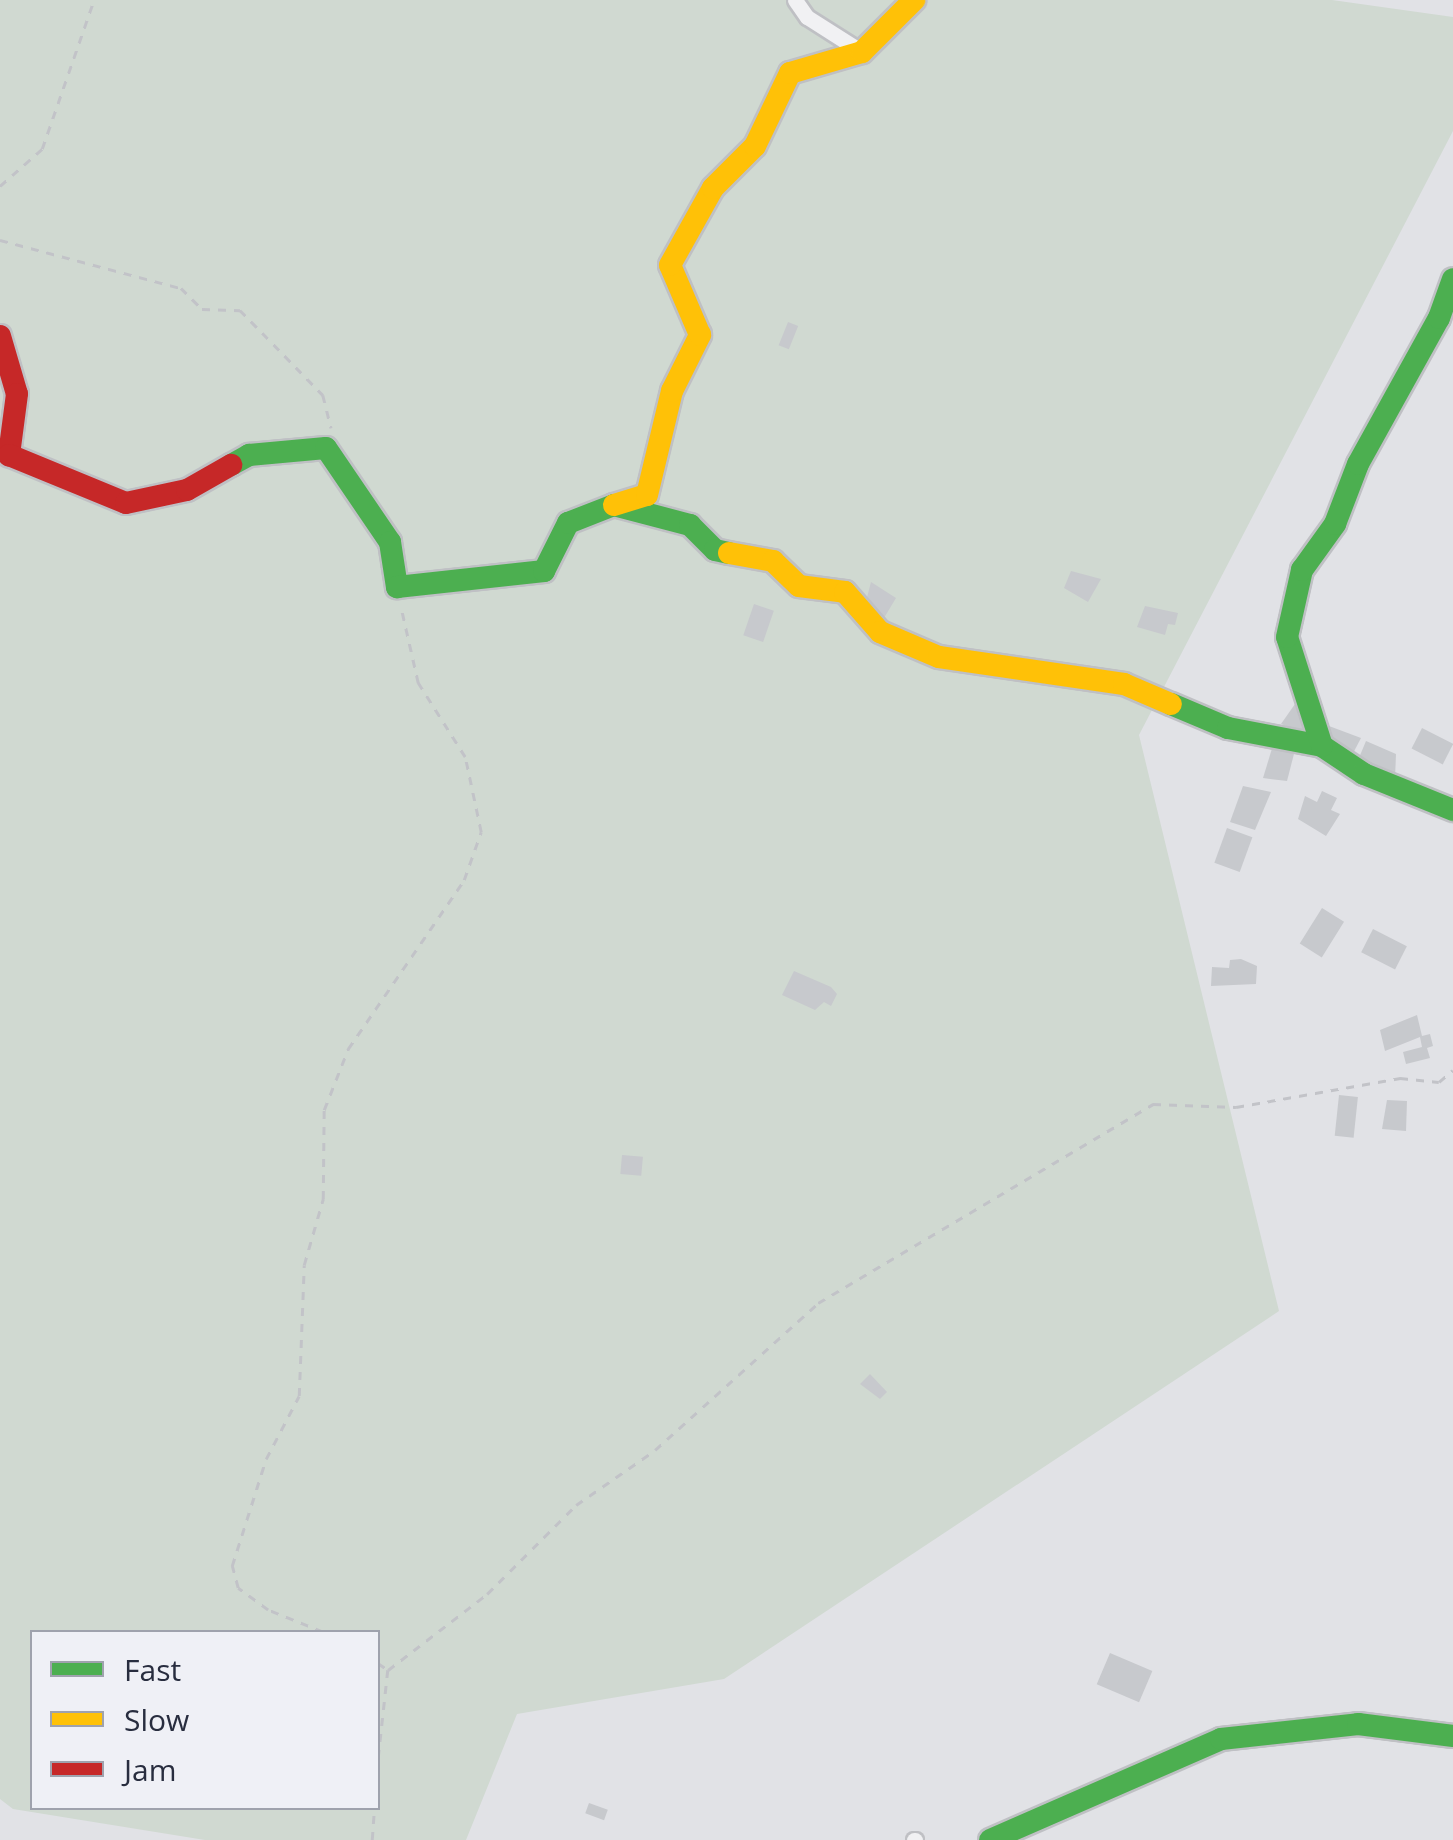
<!DOCTYPE html>
<html>
<head>
<meta charset="utf-8">
<style>
  body { margin:0 }
  #map { position:relative; width:1453px; height:1840px; overflow:hidden; background:#e1e2e6; font-family:"Open Sans",sans-serif }
  div>[style] { position:absolute }
  [style*='--x'] { left:calc(var(--x)*1px); top:calc(var(--y)*1px); width:calc(var(--w)*1px); rotate:calc(var(--a)*1deg) }
  .green>* { inset:0; background:#d0d9d1 }
  .building>* { inset:0; background:#c7c9cd; transform-origin:0 0 }
  .path>* { height:2.5px; margin-top:-1.25px; transform-origin:0; background:repeating-linear-gradient(90deg,#c2c3c8 0 8px,transparent 0 16px) }
  .roads { filter:drop-shadow(2px 0 #bfc0c4) drop-shadow(-2px 0 #bfc0c4) drop-shadow(0 2px #bfc0c4) drop-shadow(0 -2px #bfc0c4) }
  .street>* { height:15px; margin:-7.5px; padding:0 7.5px; transform-origin:7.5px; border-radius:7.5px; background:#f1f1f3 }
  .fast>* { height:22px; margin:-11px; padding:0 11px; transform-origin:11px; border-radius:11px; background:#4caf50 }
  .slow>* { height:22px; margin:-11px; padding:0 11px; transform-origin:11px; border-radius:11px; background:#ffc107 }
  .jam>* { height:22px; margin:-11px; padding:0 11px; transform-origin:11px; border-radius:11px; background:#c62828 }
  span { translate:-50% -50%; white-space:nowrap; text-align:center; line-height:1.15; -webkit-text-stroke:8px #eff0f6; paint-order:stroke }
  .legend { position:absolute; left:30px; top:1630px; width:350px; height:180px; box-sizing:border-box; background:#eff0f6; border:2px solid #9fa2ad; margin:0; padding:12px 18px; list-style:none; font-size:30px; color:#282d3f }
  .legend li { display:flex; align-items:center; gap:20px; height:50px }
  .legend b { width:50px; border:2px solid #9fa2ad }
</style>
</head>
<body>
<div id="map">
  <div class="green">
    <i style="clip-path:polygon(evenodd,0 0,1332px 0,1453px 17px,1453px 131px,1139px 735px,1279px 1311px,724px 1679px,517px 1714px,466px 1840px,205px 1840px,13px 1809px,0 1799px,0 0,32px 1632px,378px 1632px,378px 1808px,32px 1808px,32px 1632px)"></i>
  </div>
  <div class="building">
    <i style="left:788px;top:322px;width:11px;height:25px;rotate:22deg"></i>
    <i style="clip-path:polygon(1071px 571px,1101px 579px,1088px 602px,1064px 588px)"></i>
    <i style="clip-path:polygon(871px 582px,896px 598px,881px 623px,865px 605px)"></i>
    <i style="left:754px;top:604px;width:21px;height:33px;rotate:19deg"></i>
    <i style="clip-path:polygon(1145px 606px,1178px 613px,1175px 625px,1168px 624px,1165px 635px,1137px 627px)"></i>
    <i style="clip-path:polygon(1295px 704px,1324px 718px,1305px 733px,1281px 724px)"></i>
    <i style="clip-path:polygon(1329px 726px,1361px 738px,1350px 759px,1320px 743px)"></i>
    <i style="left:1422px;top:728px;width:35px;height:23px;rotate:27deg"></i>
    <i style="clip-path:polygon(1366px 741px,1396px 754px,1395px 779px,1356px 765px)"></i>
    <i style="clip-path:polygon(1274px 742px,1295px 750px,1287px 781px,1263px 778px)"></i>
    <i style="clip-path:polygon(1243px 786px,1271px 792px,1255px 830px,1230px 822px)"></i>
    <i style="clip-path:polygon(1322px 791px,1337px 798px,1331px 810px,1340px 814px,1326px 836px,1298px 819px,1305px 796px,1317px 802px)"></i>
    <i style="left:1227px;top:828px;width:27px;height:37px;rotate:20deg"></i>
    <i style="left:1322px;top:908px;width:26px;height:42px;rotate:32deg"></i>
    <i style="left:1373px;top:929px;width:38px;height:26px;rotate:27deg"></i>
    <i style="clip-path:polygon(1241px 959px,1257px 966px,1256px 984px,1211px 986px,1212px 967px,1229px 968px,1230px 960px)"></i>
    <i style="clip-path:polygon(794px 971px,831px 987px,837px 994px,831px 1006px,824px 1002px,815px 1010px,782px 995px)"></i>
    <i style="clip-path:polygon(1417px 1015px,1422px 1036px,1430px 1034px,1433px 1046px,1427px 1048px,1430px 1058px,1406px 1064px,1403px 1052px,1422px 1047px,1420px 1037px,1385px 1051px,1380px 1030px)"></i>
    <i style="left:1339px;top:1095px;width:19px;height:41px;rotate:6deg"></i>
    <i style="clip-path:polygon(1387px 1100px,1407px 1101px,1406px 1131px,1382px 1129px)"></i>
    <i style="left:622px;top:1155px;width:21px;height:19px;rotate:5deg"></i>
    <i style="clip-path:polygon(870px 1374px,887px 1392px,880px 1399px,860px 1384px)"></i>
    <i style="left:1110px;top:1653px;width:46px;height:34px;rotate:23deg"></i>
    <i style="left:589px;top:1803px;width:20px;height:11px;rotate:20deg"></i>
  </div>
  <div class="path">
    <i style="--x:0;--y:186;--w:56;--a:-41.4"></i>
    <i style="--x:42;--y:149;--w:158;--a:-70.8"></i>
    <i style="--x:0;--y:240;--w:187;--a:14.9"></i>
    <i style="--x:181;--y:288;--w:30;--a:45"></i>
    <i style="--x:202;--y:309;--w:38;--a:2"></i>
    <i style="--x:240;--y:310;--w:119;--a:45.7"></i>
    <i style="--x:323;--y:395;--w:34;--a:76"></i>
    <i style="--x:323;--y:1632;--w:59;--a:-158.2"></i>
    <i style="--x:268;--y:1610;--w:37;--a:-144"></i>
    <i style="--x:238;--y:1588;--w:23;--a:-105"></i>
    <i style="--x:232;--y:1566;--w:112;--a:-72.4"></i>
    <i style="--x:266;--y:1459;--w:71;--a:-62.4"></i>
    <i style="--x:299;--y:1396;--w:131;--a:-87.8"></i>
    <i style="--x:304;--y:1265;--w:69;--a:-73.9"></i>
    <i style="--x:323;--y:1199;--w:89;--a:-89.4"></i>
    <i style="--x:324;--y:1110;--w:66;--a:-68.5"></i>
    <i style="--x:348;--y:1049;--w:205;--a:-55.5"></i>
    <i style="--x:464;--y:880;--w:51;--a:-70.5"></i>
    <i style="--x:481;--y:832;--w:77;--a:-102"></i>
    <i style="--x:465;--y:757;--w:88;--a:-122.4"></i>
    <i style="--x:418;--y:683;--w:77;--a:-102.8"></i>
    <i style="--x:378;--y:1663;--w:12;--a:35"></i>
    <i style="--x:388;--y:1670;--w:93;--a:96.2"></i>
    <i style="--x:388;--y:1670;--w:125;--a:-37.5"></i>
    <i style="--x:487;--y:1594;--w:126;--a:-45"></i>
    <i style="--x:576;--y:1505;--w:96;--a:-34.8"></i>
    <i style="--x:655;--y:1450;--w:219;--a:-42"></i>
    <i style="--x:818;--y:1303;--w:390;--a:-30.7"></i>
    <i style="--x:1153;--y:1104;--w:83;--a:2.1"></i>
    <i style="--x:1236;--y:1107;--w:167;--a:-10"></i>
    <i style="--x:1400;--y:1078;--w:39;--a:6"></i>
    <i style="--x:1439;--y:1082;--w:18;--a:-41"></i>
    <i style="--x:372;--y:1840;--w:32;--a:-86"></i>
  </div>
  <div class="roads">
    <div class="street">
      <i style="--x:795;--y:0;--w:21;--a:55"></i>
      <i style="--x:807;--y:17;--w:65;--a:32.5"></i>
      <i style="--x:914;--y:1840;--w:1;--a:0"></i>
    </div>
    <div class="fast">
      <i style="--x:231;--y:465;--w:21;--a:-29"></i>
      <i style="--x:249;--y:455;--w:77;--a:-5.2"></i>
      <i style="--x:326;--y:448;--w:114;--a:55.8"></i>
      <i style="--x:390;--y:542;--w:46;--a:81.2"></i>
      <i style="--x:397;--y:587;--w:148;--a:-6.2"></i>
      <i style="--x:544;--y:571;--w:54;--a:-63.4"></i>
      <i style="--x:568;--y:523;--w:49;--a:-21.4"></i>
      <i style="--x:614;--y:505;--w:79;--a:14.7"></i>
      <i style="--x:690;--y:525;--w:35;--a:45"></i>
      <i style="--x:715;--y:550;--w:14;--a:12"></i>
      <i style="--x:1171;--y:704;--w:62;--a:22.8"></i>
      <i style="--x:1228;--y:728;--w:96;--a:10.8"></i>
      <i style="--x:1322;--y:746;--w:50;--a:33.7"></i>
      <i style="--x:1364;--y:774;--w:96;--a:22"></i>
      <i style="--x:1322;--y:746;--w:114;--a:-107.8"></i>
      <i style="--x:1287;--y:637;--w:69;--a:-77.4"></i>
      <i style="--x:1302;--y:570;--w:57;--a:-54.3"></i>
      <i style="--x:1335;--y:524;--w:64;--a:-69"></i>
      <i style="--x:1358;--y:464;--w:167;--a:-61"></i>
      <i style="--x:1439;--y:318;--w:41;--a:-70.3"></i>
      <i style="--x:990;--y:1840;--w:252;--a:-23.6"></i>
      <i style="--x:1221;--y:1739;--w:138;--a:-6.2"></i>
      <i style="--x:1358;--y:1724;--w:96;--a:7.2"></i>
    </div>
    <div class="slow">
      <i style="--x:614;--y:505;--w:34;--a:-17"></i>
      <i style="--x:647;--y:495;--w:107;--a:-76.5"></i>
      <i style="--x:672;--y:391;--w:63;--a:-63.4"></i>
      <i style="--x:700;--y:335;--w:76;--a:-113.2"></i>
      <i style="--x:670;--y:265;--w:88;--a:-60.8"></i>
      <i style="--x:713;--y:188;--w:59;--a:-45"></i>
      <i style="--x:755;--y:146;--w:81;--a:-64.4"></i>
      <i style="--x:790;--y:73;--w:75;--a:-16.3"></i>
      <i style="--x:862;--y:52;--w:74;--a:-45"></i>
      <i style="--x:729;--y:553;--w:45;--a:10.3"></i>
      <i style="--x:773;--y:561;--w:36;--a:44"></i>
      <i style="--x:799;--y:586;--w:46;--a:7.4"></i>
      <i style="--x:845;--y:592;--w:53;--a:48.8"></i>
      <i style="--x:880;--y:632;--w:64;--a:23"></i>
      <i style="--x:939;--y:657;--w:187;--a:8.3"></i>
      <i style="--x:1124;--y:684;--w:51;--a:23.1"></i>
    </div>
    <div class="jam">
      <i style="--x:0;--y:336;--w:60;--a:73.7"></i>
      <i style="--x:17;--y:394;--w:62;--a:97.5"></i>
      <i style="--x:9;--y:455;--w:126;--a:22.3"></i>
      <i style="--x:126;--y:503;--w:62;--a:-12"></i>
      <i style="--x:187;--y:490;--w:51;--a:-29.6"></i>
    </div>
  </div>
  <ul class="legend">
  <li><b style="height:12px;background:#4caf50"></b>Fast</li>
  <li><b style="height:12px;background:#ffc107"></b>Slow</li>
  <li><b style="height:12px;background:#c62828"></b>Jam</li>
  </ul>
</div>
</body>
</html>
